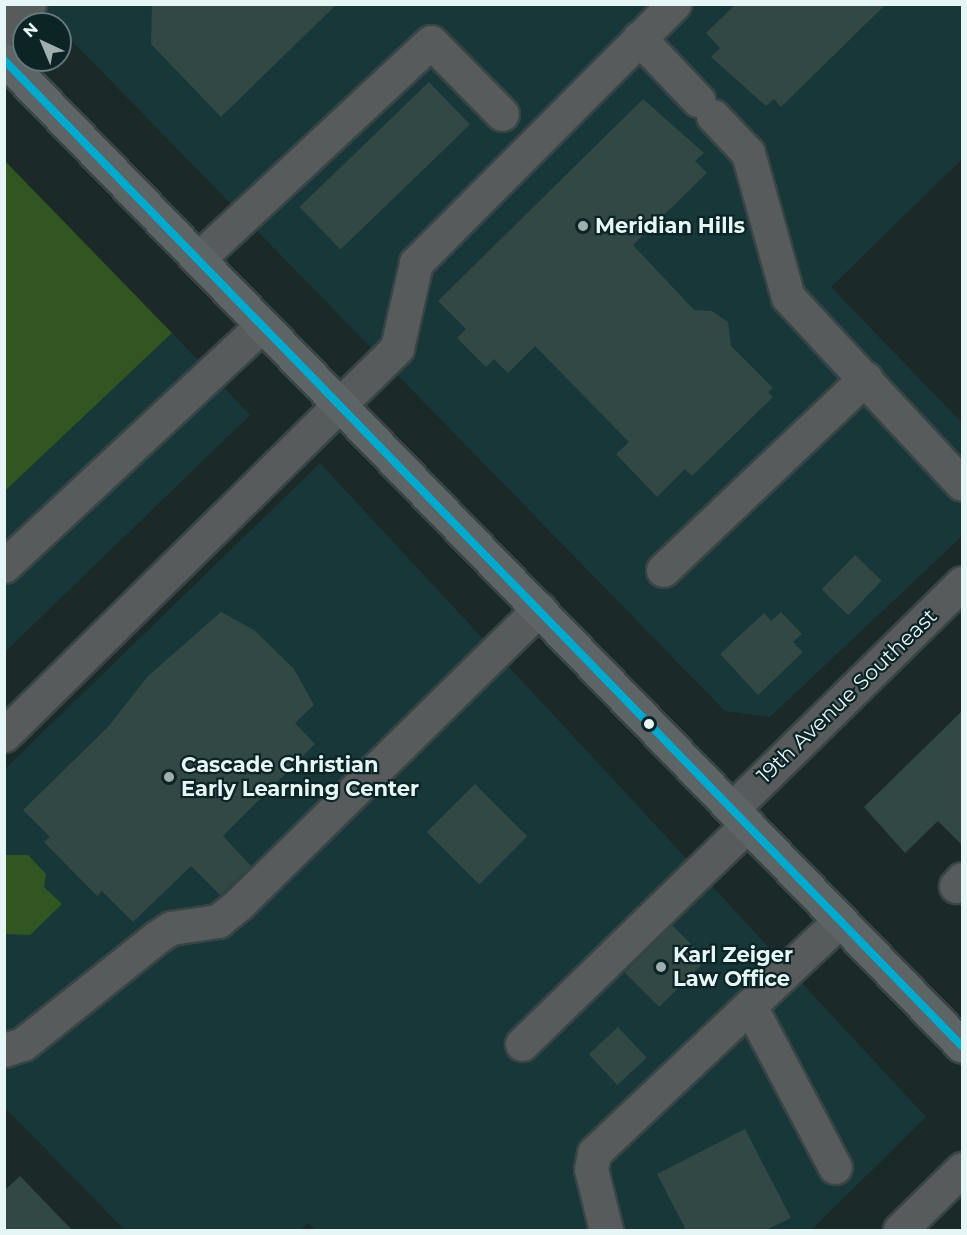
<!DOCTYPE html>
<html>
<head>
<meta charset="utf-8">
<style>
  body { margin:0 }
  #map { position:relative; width:967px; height:1235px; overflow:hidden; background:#1c2929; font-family:Montserrat,sans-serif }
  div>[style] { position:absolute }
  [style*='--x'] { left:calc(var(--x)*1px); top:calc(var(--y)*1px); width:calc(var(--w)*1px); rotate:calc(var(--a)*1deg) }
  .built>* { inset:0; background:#173739 }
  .green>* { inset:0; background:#315621 }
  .building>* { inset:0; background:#324844; transform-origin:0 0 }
  .roads { filter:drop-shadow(2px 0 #394545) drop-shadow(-2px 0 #394545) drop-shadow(0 2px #394545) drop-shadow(0 -2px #394545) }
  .minor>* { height:33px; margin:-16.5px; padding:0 16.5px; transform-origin:16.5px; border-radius:16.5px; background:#575b5c }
  .major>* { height:33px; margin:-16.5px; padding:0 16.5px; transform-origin:16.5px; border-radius:16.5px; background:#5d6465 }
  .bus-1>* { height:8px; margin:-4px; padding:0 4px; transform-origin:4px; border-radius:4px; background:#00a9ce }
  .dots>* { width:16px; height:16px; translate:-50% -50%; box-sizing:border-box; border:3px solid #0c2425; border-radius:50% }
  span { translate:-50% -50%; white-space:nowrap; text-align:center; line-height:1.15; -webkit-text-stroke:4.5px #0c2425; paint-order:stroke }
  .poi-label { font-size:21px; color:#e6f5f5; font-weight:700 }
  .left { translate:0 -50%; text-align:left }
  .street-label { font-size:21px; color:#e6f5f5 }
  .frame { position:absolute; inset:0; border:6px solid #e6f5f5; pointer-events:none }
  .north { position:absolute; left:12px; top:12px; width:60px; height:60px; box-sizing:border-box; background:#0c2425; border:2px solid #637878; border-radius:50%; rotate:316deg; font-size:16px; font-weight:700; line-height:24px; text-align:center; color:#e6f5f5 }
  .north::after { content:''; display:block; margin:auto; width:21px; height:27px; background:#9faeae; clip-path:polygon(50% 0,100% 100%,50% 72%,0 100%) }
</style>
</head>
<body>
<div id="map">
  <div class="built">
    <i style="clip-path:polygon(37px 5px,962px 5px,962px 159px,831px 287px,962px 423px,962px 536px,770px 717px,725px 711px)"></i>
    <i style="clip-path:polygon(172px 333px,250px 415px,5px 652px,5px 491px)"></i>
    <i style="clip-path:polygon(320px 463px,926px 1117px,811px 1230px,315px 1230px,308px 1223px,301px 1230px,125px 1230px,5px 1108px,5px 769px)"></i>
  </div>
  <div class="green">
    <i style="clip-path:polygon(5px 161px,172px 333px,5px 491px)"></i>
    <i style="clip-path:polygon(4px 855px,28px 855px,46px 874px,44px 887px,62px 904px,30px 935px,5px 934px)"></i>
  </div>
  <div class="building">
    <i style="clip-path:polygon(152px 4px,337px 4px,221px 117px,151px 44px)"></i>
    <i style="clip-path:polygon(736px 4px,886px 4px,781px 107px,774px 99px,766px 106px,711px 57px,720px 48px,706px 33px)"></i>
    <i style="left:429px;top:82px;width:59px;height:180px;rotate:46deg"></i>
    <i style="clip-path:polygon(643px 99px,704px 153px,695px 161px,707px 173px,633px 245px,694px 310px,712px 311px,728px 322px,731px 346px,773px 388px,768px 392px,773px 397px,692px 476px,685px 469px,657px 497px,616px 454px,629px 442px,535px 346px,508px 373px,494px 359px,486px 367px,457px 338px,466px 329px,438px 301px)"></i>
    <i style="left:855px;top:555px;width:37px;height:48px;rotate:44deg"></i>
    <i style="clip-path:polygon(221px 612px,254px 630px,294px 669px,314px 705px,295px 723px,315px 744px,223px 836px,251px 866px,226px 890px,220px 895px,191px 866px,133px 922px,102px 891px,97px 896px,44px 842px,50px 837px,23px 810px,108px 727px,148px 676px)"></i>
    <i style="clip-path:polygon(781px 612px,802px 634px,793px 642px,803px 652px,758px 695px,720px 654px,764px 613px,771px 621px)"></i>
    <i style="clip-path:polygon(963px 710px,963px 846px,938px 821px,905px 853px,864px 807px)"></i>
    <i style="left:475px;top:784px;width:74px;height:68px;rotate:45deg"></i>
    <i style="left:672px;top:925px;width:49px;height:67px;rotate:45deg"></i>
    <i style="left:618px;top:1027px;width:42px;height:40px;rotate:47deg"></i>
    <i style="clip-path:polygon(745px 1129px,791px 1218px,766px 1230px,686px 1230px,657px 1174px)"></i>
    <i style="clip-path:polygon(20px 1176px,72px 1230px,4px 1230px,4px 1191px)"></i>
  </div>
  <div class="roads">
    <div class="minor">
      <i style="--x:4;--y:28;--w:35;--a:-44"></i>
      <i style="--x:639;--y:38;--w:86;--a:46.4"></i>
      <i style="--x:713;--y:116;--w:51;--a:46.6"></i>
      <i style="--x:748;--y:153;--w:149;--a:74.5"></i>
      <i style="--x:788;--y:297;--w:255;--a:47.1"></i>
      <i style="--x:198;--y:259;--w:318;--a:-43"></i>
      <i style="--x:431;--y:42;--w:101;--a:45.4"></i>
      <i style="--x:4;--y:566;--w:353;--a:-43"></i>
      <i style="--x:663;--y:570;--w:279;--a:-43.5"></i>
      <i style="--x:4;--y:735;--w:552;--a:-44.56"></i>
      <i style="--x:397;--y:348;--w:87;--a:-77.4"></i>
      <i style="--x:416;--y:263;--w:366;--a:-45.1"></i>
      <i style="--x:733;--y:808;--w:321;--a:-44.5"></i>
      <i style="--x:956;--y:886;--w:9;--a:-49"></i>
      <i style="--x:750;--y:1006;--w:182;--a:62.2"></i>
      <i style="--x:522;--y:1044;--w:315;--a:-44.2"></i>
      <i style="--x:4;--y:1050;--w:20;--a:-18"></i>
      <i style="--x:23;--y:1044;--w:171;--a:-38.6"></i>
      <i style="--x:157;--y:937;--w:17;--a:-33"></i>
      <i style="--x:171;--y:928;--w:48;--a:-8.5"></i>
      <i style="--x:218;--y:921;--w:27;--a:-39"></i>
      <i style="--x:239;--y:904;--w:421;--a:-44.5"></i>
      <i style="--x:606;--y:1230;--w:63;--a:-103.8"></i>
      <i style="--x:591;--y:1169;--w:16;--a:-79"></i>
      <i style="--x:594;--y:1153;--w:339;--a:-43.4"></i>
      <i style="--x:900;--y:1230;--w:87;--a:-44.5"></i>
    </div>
    <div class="major">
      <i style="--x:4;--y:59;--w:1375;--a:45.85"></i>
    </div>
  </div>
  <div class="bus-1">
    <i style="--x:4;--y:60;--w:1375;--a:45.83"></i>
  </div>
  <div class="dots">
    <i style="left:583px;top:226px;background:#9faeae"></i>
    <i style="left:649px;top:724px;background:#e6f5f5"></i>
    <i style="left:169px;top:777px;background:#9faeae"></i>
    <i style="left:661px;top:967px;background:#9faeae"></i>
  </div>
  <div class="poi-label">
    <span class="left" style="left:595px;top:226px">Meridian Hills</span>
    <span class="left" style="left:181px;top:777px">Cascade Christian<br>Early Learning Center</span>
    <span class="left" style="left:673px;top:967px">Karl Zeiger<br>Law Office</span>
  </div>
  <div class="street-label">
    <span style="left:847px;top:696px;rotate:-44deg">19th Avenue Southeast</span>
  </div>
  <div class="frame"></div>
  <div class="north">N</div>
</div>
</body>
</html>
